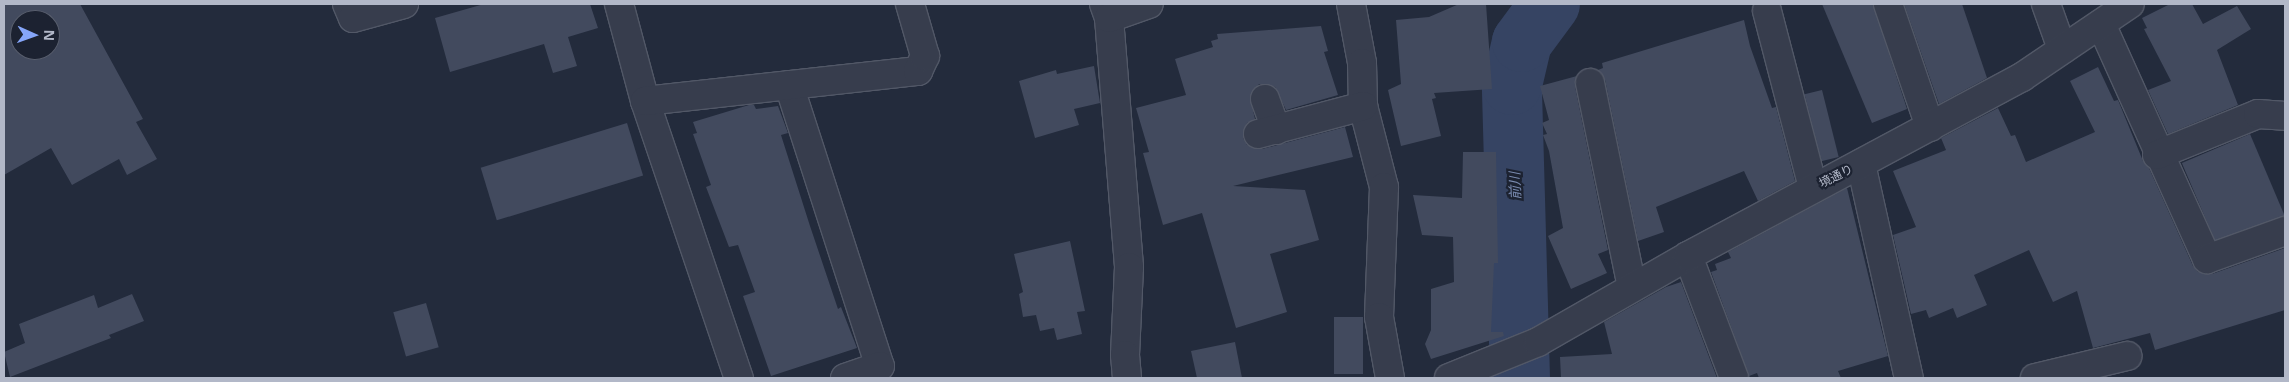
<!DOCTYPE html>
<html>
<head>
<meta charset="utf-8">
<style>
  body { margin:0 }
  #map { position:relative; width:2289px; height:382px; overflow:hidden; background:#232b3c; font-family:"Noto Sans","Noto Sans JP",sans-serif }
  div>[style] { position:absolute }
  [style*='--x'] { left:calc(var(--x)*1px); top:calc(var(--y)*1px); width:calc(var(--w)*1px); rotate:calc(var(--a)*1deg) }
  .river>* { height:60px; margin:-30px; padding:0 30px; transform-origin:30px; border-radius:30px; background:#364463 }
  .building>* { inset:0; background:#424a5e; transform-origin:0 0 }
  .roads { filter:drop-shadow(1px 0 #525867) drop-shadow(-1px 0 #525867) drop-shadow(0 1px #525867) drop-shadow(0 -1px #525867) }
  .minor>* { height:28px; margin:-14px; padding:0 14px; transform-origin:14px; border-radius:14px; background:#373d4d }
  span { translate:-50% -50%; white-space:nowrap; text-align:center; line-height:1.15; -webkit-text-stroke:4.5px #1c2231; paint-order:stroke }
  .street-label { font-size:12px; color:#b2b8c8 }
  .water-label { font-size:14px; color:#7a8bb0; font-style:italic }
  .frame { position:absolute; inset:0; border:5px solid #b2b8c8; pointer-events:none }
  .north { position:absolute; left:10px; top:10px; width:50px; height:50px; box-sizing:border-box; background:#1c2231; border:1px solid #585e6d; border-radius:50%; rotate:92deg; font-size:14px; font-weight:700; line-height:20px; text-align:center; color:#b2b8c8 }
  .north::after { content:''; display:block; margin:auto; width:18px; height:22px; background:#86a6f9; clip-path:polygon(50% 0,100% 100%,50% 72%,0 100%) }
</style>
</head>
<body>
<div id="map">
  <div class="river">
    <i style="--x:1520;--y:378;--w:293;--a:-91.6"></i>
    <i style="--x:1512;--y:85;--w:44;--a:-76.9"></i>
    <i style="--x:1522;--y:42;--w:47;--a:-53.6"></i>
  </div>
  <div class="building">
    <i style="clip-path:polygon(evenodd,4px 4px,80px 4px,143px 119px,136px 122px,157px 159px,127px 175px,119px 159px,72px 185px,51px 148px,4px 175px,4px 4px,20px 20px,50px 20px,50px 50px,20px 50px,20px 20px)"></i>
    <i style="clip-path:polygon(484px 4px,590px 4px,598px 28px,568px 37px,577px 66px,553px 73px,544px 44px,450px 72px,435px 18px)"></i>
    <i style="clip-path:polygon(1459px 4px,1486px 4px,1492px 89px,1434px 93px,1436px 98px,1432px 99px,1441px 136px,1401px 146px,1388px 90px,1401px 84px,1396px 20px,1429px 17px)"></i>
    <i style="clip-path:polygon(1822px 4px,1873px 4px,1907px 109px,1872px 123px)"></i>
    <i style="clip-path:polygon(1904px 4px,1962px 4px,1987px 78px,1939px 104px)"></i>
    <i style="clip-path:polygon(2170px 4px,2192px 4px,2203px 24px,2237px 6px,2251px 29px,2217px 50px,2238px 105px,2168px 134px,2148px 90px,2171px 81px,2144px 29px,2147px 28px,2142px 18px)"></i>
    <i style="clip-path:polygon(1744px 20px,1750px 46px,1772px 108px,1776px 107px,1795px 181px,1758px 201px,1744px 171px,1656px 207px,1664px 232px,1638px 241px,1605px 80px,1598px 70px,1603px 68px,1602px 63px)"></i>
    <i style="clip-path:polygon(1321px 26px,1328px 51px,1324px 52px,1338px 95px,1286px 110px,1275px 87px,1259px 84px,1250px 97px,1255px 119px,1247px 123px,1243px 138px,1247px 145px,1262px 149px,1345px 127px,1353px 157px,1233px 186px,1305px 190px,1319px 240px,1270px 254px,1287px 312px,1236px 328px,1202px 213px,1163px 225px,1143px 153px,1149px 152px,1136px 108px,1186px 95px,1175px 59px,1213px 47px,1211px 41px,1218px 39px,1217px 34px)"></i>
    <i style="clip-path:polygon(1094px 66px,1100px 103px,1074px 109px,1079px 125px,1035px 138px,1019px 81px,1056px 70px,1057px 74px)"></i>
    <i style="clip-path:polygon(2098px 67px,2114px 101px,2118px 100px,2143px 161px,2149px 168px,2193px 266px,2198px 272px,2212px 274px,2285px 248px,2285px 310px,2155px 350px,2150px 333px,2093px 348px,2077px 291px,2053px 302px,2029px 250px,1974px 275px,1987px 305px,1957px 318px,1953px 308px,1929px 318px,1926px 310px,1911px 314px,1893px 235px,1916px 227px,1893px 171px,1946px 150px,1941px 138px,1998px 108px,2011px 136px,2015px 135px,2026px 162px,2095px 132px,2070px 81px)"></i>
    <i style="clip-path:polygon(1577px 76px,1575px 86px,1608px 250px,1598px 254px,1607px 273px,1571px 289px,1548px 236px,1563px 228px,1549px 151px,1543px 135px,1547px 134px,1542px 123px,1549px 120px,1540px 86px)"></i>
    <i style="left:1822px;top:90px;width:69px;height:18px;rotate:76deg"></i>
    <i style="clip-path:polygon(749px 105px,754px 105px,756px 109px,778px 106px,788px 133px,781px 135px,810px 226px,838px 309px,841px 307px,857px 348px,771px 376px,743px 296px,755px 292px,738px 245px,729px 247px,706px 187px,711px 185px,693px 134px,697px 133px,693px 122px)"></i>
    <i style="left:627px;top:123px;width:55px;height:153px;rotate:73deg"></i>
    <i style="left:2250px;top:134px;width:89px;height:74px;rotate:67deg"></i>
    <i style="clip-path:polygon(1463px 152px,1496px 152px,1498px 263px,1494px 263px,1491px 332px,1503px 332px,1504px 336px,1431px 359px,1425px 344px,1431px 330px,1431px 289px,1454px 282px,1453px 237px,1422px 235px,1413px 195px,1462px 198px)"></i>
    <i style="clip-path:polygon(1847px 188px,1888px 356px,1838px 371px,1841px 378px,1759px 378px,1757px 373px,1749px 376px,1711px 272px,1717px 270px,1715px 264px,1731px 258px,1728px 252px)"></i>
    <i style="clip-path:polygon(1070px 241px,1085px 311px,1077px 312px,1082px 334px,1057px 340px,1054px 328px,1040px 331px,1036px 315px,1023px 317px,1019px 294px,1023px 292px,1014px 254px)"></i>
    <i style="clip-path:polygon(1681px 282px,1717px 378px,1561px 378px,1560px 357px,1612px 354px,1604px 322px,1666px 287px)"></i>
    <i style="clip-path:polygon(132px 294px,144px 321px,109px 335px,111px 338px,10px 377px,4px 352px,25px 343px,19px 324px,94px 295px,98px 308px)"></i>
    <i style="left:426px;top:303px;width:46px;height:34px;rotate:74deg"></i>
    <i style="left:1334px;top:317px;width:29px;height:57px"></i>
    <i style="clip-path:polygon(1235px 342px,1242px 378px,1197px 378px,1191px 351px)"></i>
  </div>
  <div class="roads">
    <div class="minor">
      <i style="--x:347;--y:4;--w:15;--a:67"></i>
      <i style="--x:353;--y:18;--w:53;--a:-15.4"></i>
      <i style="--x:619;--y:4;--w:100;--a:75"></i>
      <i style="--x:645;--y:101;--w:293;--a:71.3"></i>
      <i style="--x:1104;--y:4;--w:15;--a:70"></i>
      <i style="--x:1109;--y:18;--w:250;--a:85.4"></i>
      <i style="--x:1129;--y:267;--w:88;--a:92.6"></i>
      <i style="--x:1125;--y:355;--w:23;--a:85"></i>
      <i style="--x:1351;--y:4;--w:60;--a:79.4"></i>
      <i style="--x:1362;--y:63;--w:43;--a:88.7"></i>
      <i style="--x:1363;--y:106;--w:84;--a:75.5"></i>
      <i style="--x:1384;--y:187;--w:130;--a:92.2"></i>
      <i style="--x:1379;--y:317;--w:62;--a:79.8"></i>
      <i style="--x:1888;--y:4;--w:130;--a:71.1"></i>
      <i style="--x:2046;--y:4;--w:48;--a:70.4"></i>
      <i style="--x:1767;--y:11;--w:183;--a:75.4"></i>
      <i style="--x:1109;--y:18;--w:42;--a:-19.3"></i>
      <i style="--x:2101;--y:24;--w:258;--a:65.7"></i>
      <i style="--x:2207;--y:259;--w:83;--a:-19.7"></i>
      <i style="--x:1590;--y:83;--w:208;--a:78.4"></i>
      <i style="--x:789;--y:85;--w:295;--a:72.1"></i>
      <i style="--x:880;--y:366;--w:37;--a:161"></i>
      <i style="--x:1265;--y:99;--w:33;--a:70"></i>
      <i style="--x:645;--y:101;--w:275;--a:-6.3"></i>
      <i style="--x:918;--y:71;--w:17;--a:-65"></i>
      <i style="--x:925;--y:56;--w:54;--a:-106.1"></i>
      <i style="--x:1258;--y:134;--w:109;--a:-14.9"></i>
      <i style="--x:2157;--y:155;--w:109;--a:-22.1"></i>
      <i style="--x:2258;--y:114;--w:27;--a:4"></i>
      <i style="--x:1861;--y:164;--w:219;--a:77.4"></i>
      <i style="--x:1688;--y:256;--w:130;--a:69.3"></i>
      <i style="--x:1449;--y:378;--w:96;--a:-22"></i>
      <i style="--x:1538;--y:342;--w:173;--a:-29.8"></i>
      <i style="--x:1688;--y:256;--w:379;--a:-28.2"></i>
      <i style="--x:2022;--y:77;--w:130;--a:-34.1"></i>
      <i style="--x:2035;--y:378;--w:95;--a:-13.4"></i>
    </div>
  </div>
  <div class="street-label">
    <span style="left:1836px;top:176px;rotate:-27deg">境通り</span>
  </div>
  <div class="water-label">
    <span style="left:1515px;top:186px;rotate:-92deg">前川</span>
  </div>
  <div class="frame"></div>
  <div class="north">N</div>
</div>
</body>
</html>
